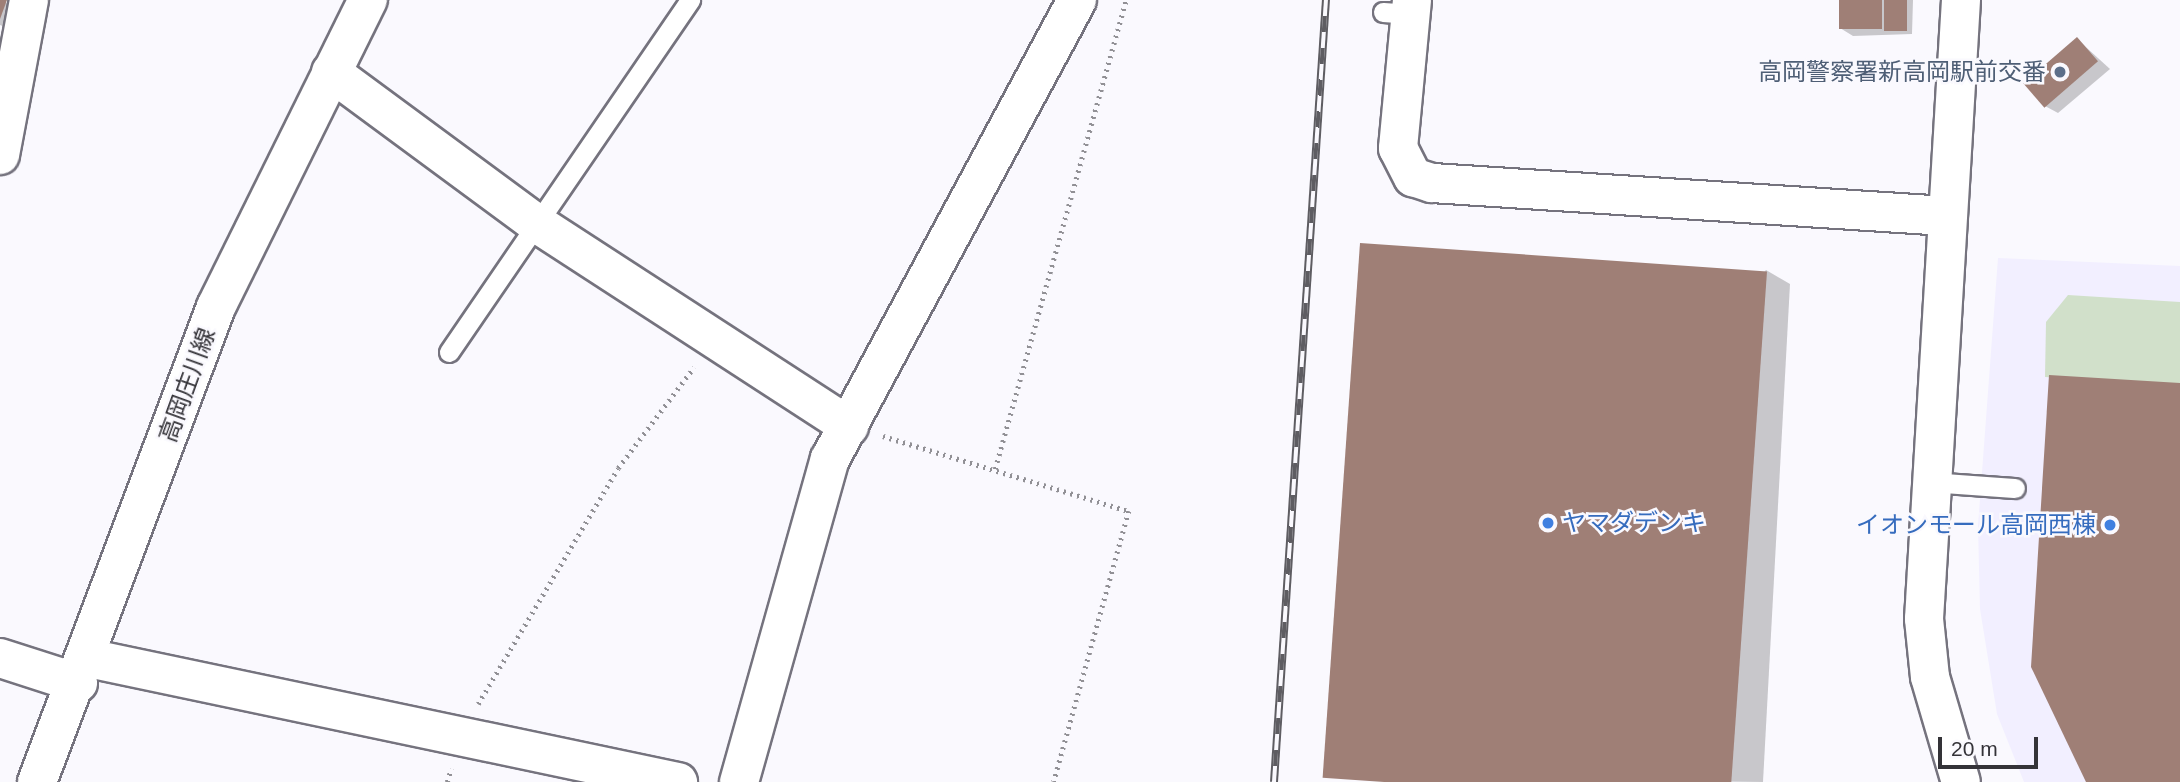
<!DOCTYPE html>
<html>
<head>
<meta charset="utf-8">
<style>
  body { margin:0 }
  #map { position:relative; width:2180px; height:782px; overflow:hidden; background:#faf9fe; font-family:Arial,"Noto Sans JP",sans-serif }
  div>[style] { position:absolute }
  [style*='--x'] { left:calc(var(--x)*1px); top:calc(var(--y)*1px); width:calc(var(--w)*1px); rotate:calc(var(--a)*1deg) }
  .built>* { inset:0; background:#f2efff }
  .green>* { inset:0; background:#d1e0ca }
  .shadow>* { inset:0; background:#0003 }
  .building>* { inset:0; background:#9f7f76; transform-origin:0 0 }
  .path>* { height:4.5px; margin-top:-2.25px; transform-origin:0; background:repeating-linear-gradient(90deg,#919095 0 2px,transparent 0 7px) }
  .roads { filter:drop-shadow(2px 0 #75737e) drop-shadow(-2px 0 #75737e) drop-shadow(0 2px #75737e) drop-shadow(0 -2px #75737e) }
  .lane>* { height:19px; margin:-9.5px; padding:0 9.5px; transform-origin:9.5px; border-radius:9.5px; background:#fff }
  .street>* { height:38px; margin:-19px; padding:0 19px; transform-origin:19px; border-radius:19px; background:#fff }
  .secondary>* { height:38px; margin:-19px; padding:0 19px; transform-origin:19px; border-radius:19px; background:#fff }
  .primary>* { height:38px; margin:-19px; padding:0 19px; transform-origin:19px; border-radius:19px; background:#fff }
  .rail>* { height:8px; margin-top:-4px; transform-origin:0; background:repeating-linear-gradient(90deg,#faf9fe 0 16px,#5e5d62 0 32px); box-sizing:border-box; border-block:2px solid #5e5d62 }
  .dots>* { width:19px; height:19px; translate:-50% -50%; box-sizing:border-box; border:4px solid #faf9fe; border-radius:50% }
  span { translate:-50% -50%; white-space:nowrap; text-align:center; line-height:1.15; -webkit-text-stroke:5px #faf9fe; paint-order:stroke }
  .service-label { font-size:24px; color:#4e5e75 }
  .right { translate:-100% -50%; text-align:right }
  .street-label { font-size:24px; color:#343338 }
  .shop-label { font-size:24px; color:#366cbe }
  .left { translate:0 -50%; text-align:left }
  .scale { position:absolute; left:1938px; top:737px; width:100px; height:32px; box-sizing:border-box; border:4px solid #343338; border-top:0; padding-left:9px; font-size:21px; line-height:24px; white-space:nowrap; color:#343338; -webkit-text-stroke:5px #faf9fe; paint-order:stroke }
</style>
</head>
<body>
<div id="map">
  <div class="built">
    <i style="clip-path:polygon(1998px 258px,2180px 266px,2180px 782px,2024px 782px,1997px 714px,1980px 609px,1978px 526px)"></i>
  </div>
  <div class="green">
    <i style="clip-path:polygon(2068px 295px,2180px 302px,2180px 386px,2045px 377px,2046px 322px)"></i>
  </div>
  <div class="shadow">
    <i style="clip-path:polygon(0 0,12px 5px,5px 27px,0 25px)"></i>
    <i style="clip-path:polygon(1841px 0,1913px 0,1912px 34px,1853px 36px,1840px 28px)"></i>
    <i style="clip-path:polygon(2077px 39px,2110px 69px,2058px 113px,2045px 106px)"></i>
    <i style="clip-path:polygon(1766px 270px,1790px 284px,1763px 782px,1330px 777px)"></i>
  </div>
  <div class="building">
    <i style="clip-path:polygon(0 0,7px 0,0 19px)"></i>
    <i style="left:1839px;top:0;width:43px;height:29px"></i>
    <i style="left:1884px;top:0;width:23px;height:31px"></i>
    <i style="left:2077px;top:37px;width:32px;height:71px;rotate:49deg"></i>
    <i style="left:1360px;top:243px;width:408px;height:536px;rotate:4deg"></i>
    <i style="clip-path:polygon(2049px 375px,2180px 383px,2180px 782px,2086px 782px,2031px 667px)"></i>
  </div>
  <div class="path">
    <i style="--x:883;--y:436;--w:257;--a:17"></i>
    <i style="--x:1129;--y:511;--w:281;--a:105.5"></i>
    <i style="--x:995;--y:469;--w:487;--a:-74.4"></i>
    <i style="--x:478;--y:704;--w:274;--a:-59.3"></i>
    <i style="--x:618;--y:468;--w:126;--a:-53"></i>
    <i style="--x:447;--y:782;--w:14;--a:-73"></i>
  </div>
  <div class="roads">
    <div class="lane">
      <i style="--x:1383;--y:12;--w:28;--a:4"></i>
      <i style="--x:449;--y:352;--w:427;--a:-55.6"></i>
      <i style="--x:1929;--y:482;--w:86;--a:4"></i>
    </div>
    <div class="street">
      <i style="--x:1412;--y:0;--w:149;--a:95.4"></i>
      <i style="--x:1398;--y:148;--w:33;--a:63"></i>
      <i style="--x:1413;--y:177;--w:20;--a:18"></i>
      <i style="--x:1432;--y:183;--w:515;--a:3.67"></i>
      <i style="--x:331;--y:72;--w:251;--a:36.4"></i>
      <i style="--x:533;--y:221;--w:377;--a:33"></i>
      <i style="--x:0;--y:155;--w:158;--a:-79.4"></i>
      <i style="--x:0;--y:658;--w:82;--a:17.8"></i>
      <i style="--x:739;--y:782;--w:336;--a:-74.3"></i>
      <i style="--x:830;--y:459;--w:521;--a:-61.71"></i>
    </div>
    <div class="secondary">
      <i style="--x:1961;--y:0;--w:620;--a:93.42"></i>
      <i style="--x:1924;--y:619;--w:58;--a:84.1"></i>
      <i style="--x:1930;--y:677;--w:109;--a:73.6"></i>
      <i style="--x:88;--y:658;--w:603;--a:11.87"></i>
    </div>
    <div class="primary">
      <i style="--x:37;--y:782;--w:508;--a:-69.35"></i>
      <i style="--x:216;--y:307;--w:343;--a:-63.7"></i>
    </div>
  </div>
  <div class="rail">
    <i style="--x:1274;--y:782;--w:784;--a:-86.2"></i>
  </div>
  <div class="dots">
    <i style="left:2060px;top:72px;background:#5c6f8a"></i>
    <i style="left:1548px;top:523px;background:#3f7fe0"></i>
    <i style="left:2110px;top:525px;background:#3f7fe0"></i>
  </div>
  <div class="service-label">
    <span class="right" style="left:2046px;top:72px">高岡警察署新高岡駅前交番</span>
  </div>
  <div class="street-label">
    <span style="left:187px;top:385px;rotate:-70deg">高岡庄川線</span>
  </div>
  <div class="shop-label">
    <span class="left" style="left:1562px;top:523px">ヤマダデンキ</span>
    <span class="right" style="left:2096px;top:525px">イオンモール高岡西棟</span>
  </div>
  <div class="scale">20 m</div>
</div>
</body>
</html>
